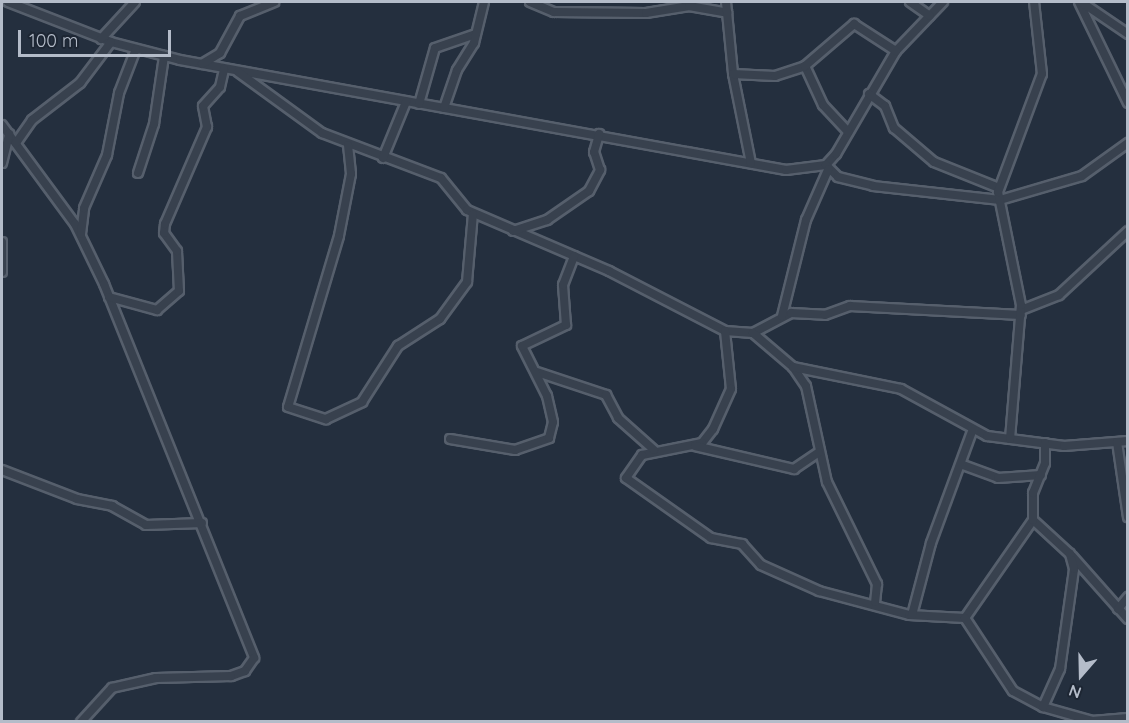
<!DOCTYPE html>
<html>
<head>
<meta charset="utf-8">
<style>
  body { margin:0 }
  #map { position:relative; width:1129px; height:723px; overflow:hidden; background:#242f3e; font-family:Quicksand,sans-serif }
  div>[style] { position:absolute }
  [style*='--x'] { left:calc(var(--x)*1px); top:calc(var(--y)*1px); width:calc(var(--w)*1px); rotate:calc(var(--a)*1deg) }
  .roads { filter:drop-shadow(2px 0 #565f6c) drop-shadow(-2px 0 #565f6c) drop-shadow(0 2px #565f6c) drop-shadow(0 -2px #565f6c) }
  .street>* { height:8px; margin:-4px; padding:0 4px; transform-origin:4px; border-radius:4px; background:#38414e }
  span { translate:-50% -50%; white-space:nowrap; text-align:center; line-height:1.15; -webkit-text-stroke:4.5px #1d2633; paint-order:stroke }
  .frame { position:absolute; inset:0; border:3px solid #b4bcc9; pointer-events:none }
  .north { position:absolute; left:1051px; top:645px; width:60px; height:60px; -webkit-text-stroke:4px #1d2633; paint-order:stroke; rotate:200deg; font-size:16px; font-weight:700; line-height:24px; text-align:center; color:#b4bcc9 }
  .north::after { content:''; display:block; margin:auto; width:21px; height:27px; background:#b4bcc9; clip-path:polygon(50% 0,100% 100%,50% 72%,0 100%) }
  .scale { position:absolute; left:18px; top:30px; width:153px; height:27px; box-sizing:border-box; border:3px solid #b4bcc9; border-top:0; padding-left:8px; font-size:18px; line-height:21px; white-space:nowrap; color:#b4bcc9; -webkit-text-stroke:4px #1d2633; paint-order:stroke }
</style>
</head>
<body>
<div id="map">
  <div class="roads">
    <div class="street">
      <i style="--x:8;--y:2;--w:110;--a:21.2"></i>
      <i style="--x:111;--y:42;--w:71;--a:14.6"></i>
      <i style="--x:180;--y:60;--w:616;--a:10.29"></i>
      <i style="--x:786;--y:170;--w:40;--a:-7.1"></i>
      <i style="--x:826;--y:165;--w:15;--a:-48"></i>
      <i style="--x:836;--y:154;--w:119;--a:-59.8"></i>
      <i style="--x:896;--y:51;--w:68;--a:-46.2"></i>
      <i style="--x:530;--y:2;--w:26;--a:23"></i>
      <i style="--x:554;--y:12;--w:92;--a:0.6"></i>
      <i style="--x:646;--y:13;--w:44;--a:-9.2"></i>
      <i style="--x:689;--y:6;--w:39;--a:10"></i>
      <i style="--x:726;--y:2;--w:72;--a:84.4"></i>
      <i style="--x:733;--y:74;--w:91;--a:78.6"></i>
      <i style="--x:910;--y:2;--w:24;--a:35"></i>
      <i style="--x:1079;--y:2;--w:112;--a:64.1"></i>
      <i style="--x:1081;--y:2;--w:57;--a:34.2"></i>
      <i style="--x:101;--y:39;--w:50;--a:-47.4"></i>
      <i style="--x:202;--y:64;--w:21;--a:-31"></i>
      <i style="--x:220;--y:53;--w:42;--a:-61.6"></i>
      <i style="--x:240;--y:16;--w:37;--a:-22"></i>
      <i style="--x:805;--y:66;--w:43;--a:65.2"></i>
      <i style="--x:823;--y:105;--w:37;--a:47"></i>
      <i style="--x:238;--y:72;--w:104;--a:36"></i>
      <i style="--x:322;--y:133;--w:127;--a:20.7"></i>
      <i style="--x:441;--y:178;--w:41;--a:50.9"></i>
      <i style="--x:467;--y:210;--w:155;--a:23.2"></i>
      <i style="--x:609;--y:271;--w:131;--a:27.3"></i>
      <i style="--x:725;--y:331;--w:28;--a:4"></i>
      <i style="--x:753;--y:333;--w:43;--a:-27.8"></i>
      <i style="--x:791;--y:313;--w:34;--a:3"></i>
      <i style="--x:825;--y:315;--w:27;--a:-20"></i>
      <i style="--x:850;--y:306;--w:171;--a:3"></i>
      <i style="--x:733;--y:74;--w:42;--a:2.7"></i>
      <i style="--x:775;--y:76;--w:32;--a:-18"></i>
      <i style="--x:805;--y:66;--w:65;--a:-40.6"></i>
      <i style="--x:854;--y:24;--w:50;--a:32.7"></i>
      <i style="--x:869;--y:94;--w:20;--a:37"></i>
      <i style="--x:885;--y:106;--w:24;--a:68"></i>
      <i style="--x:894;--y:128;--w:52;--a:40.4"></i>
      <i style="--x:934;--y:162;--w:70;--a:21.8"></i>
      <i style="--x:419;--y:104;--w:58;--a:-74.1"></i>
      <i style="--x:435;--y:48;--w:43;--a:-18.9"></i>
      <i style="--x:444;--y:108;--w:40;--a:-71.1"></i>
      <i style="--x:457;--y:70;--w:32;--a:-58"></i>
      <i style="--x:474;--y:43;--w:42;--a:-76.3"></i>
      <i style="--x:2;--y:125;--w:123;--a:53.6"></i>
      <i style="--x:75;--y:224;--w:67;--a:64.2"></i>
      <i style="--x:104;--y:284;--w:403;--a:68.1"></i>
      <i style="--x:254;--y:658;--w:16;--a:125"></i>
      <i style="--x:245;--y:671;--w:15;--a:160"></i>
      <i style="--x:231;--y:676;--w:75;--a:178.5"></i>
      <i style="--x:156;--y:678;--w:45;--a:167.2"></i>
      <i style="--x:112;--y:688;--w:46;--a:132.4"></i>
      <i style="--x:16;--y:143;--w:28;--a:-55"></i>
      <i style="--x:32;--y:120;--w:61;--a:-37.6"></i>
      <i style="--x:80;--y:83;--w:51;--a:-52.9"></i>
      <i style="--x:348;--y:145;--w:29;--a:84"></i>
      <i style="--x:351;--y:174;--w:63;--a:101"></i>
      <i style="--x:339;--y:236;--w:178;--a:106.6"></i>
      <i style="--x:288;--y:407;--w:40;--a:18"></i>
      <i style="--x:326;--y:419;--w:40;--a:-25"></i>
      <i style="--x:362;--y:402;--w:67;--a:-57.3"></i>
      <i style="--x:398;--y:346;--w:50;--a:-32.7"></i>
      <i style="--x:440;--y:319;--w:46;--a:-53.9"></i>
      <i style="--x:467;--y:282;--w:68;--a:-85"></i>
      <i style="--x:383;--y:158;--w:61;--a:-67.7"></i>
      <i style="--x:2;--y:163;--w:30;--a:-76"></i>
      <i style="--x:826;--y:165;--w:17;--a:45"></i>
      <i style="--x:838;--y:177;--w:36;--a:14"></i>
      <i style="--x:873;--y:186;--w:128;--a:6.3"></i>
      <i style="--x:1000;--y:200;--w:85;--a:-16.3"></i>
      <i style="--x:1082;--y:176;--w:57;--a:-35.7"></i>
      <i style="--x:138;--y:173;--w:52;--a:-71.9"></i>
      <i style="--x:154;--y:124;--w:69;--a:-81.6"></i>
      <i style="--x:513;--y:231;--w:36;--a:-18"></i>
      <i style="--x:547;--y:220;--w:51;--a:-34.6"></i>
      <i style="--x:589;--y:191;--w:24;--a:-62"></i>
      <i style="--x:600;--y:170;--w:19;--a:-108"></i>
      <i style="--x:594;--y:152;--w:19;--a:-74"></i>
      <i style="--x:81;--y:234;--w:26;--a:-83"></i>
      <i style="--x:84;--y:208;--w:58;--a:-66.5"></i>
      <i style="--x:107;--y:155;--w:63;--a:-79"></i>
      <i style="--x:119;--y:93;--w:47;--a:-68.9"></i>
      <i style="--x:2;--y:242;--w:30;--a:90"></i>
      <i style="--x:109;--y:297;--w:50;--a:15.2"></i>
      <i style="--x:157;--y:310;--w:29;--a:-41"></i>
      <i style="--x:179;--y:291;--w:40;--a:-92.9"></i>
      <i style="--x:177;--y:251;--w:22;--a:-126"></i>
      <i style="--x:164;--y:233;--w:9;--a:-84"></i>
      <i style="--x:165;--y:224;--w:106;--a:-66.6"></i>
      <i style="--x:207;--y:127;--w:21;--a:-101"></i>
      <i style="--x:203;--y:106;--w:25;--a:-48"></i>
      <i style="--x:220;--y:87;--w:18;--a:-77"></i>
      <i style="--x:1021;--y:310;--w:41;--a:-21.5"></i>
      <i style="--x:1059;--y:295;--w:94;--a:-42.8"></i>
      <i style="--x:782;--y:316;--w:99;--a:-76"></i>
      <i style="--x:806;--y:220;--w:55;--a:-66.3"></i>
      <i style="--x:725;--y:331;--w:58;--a:84.1"></i>
      <i style="--x:731;--y:389;--w:44;--a:114.2"></i>
      <i style="--x:713;--y:429;--w:18;--a:128"></i>
      <i style="--x:702;--y:443;--w:61;--a:168.7"></i>
      <i style="--x:642;--y:455;--w:28;--a:125"></i>
      <i style="--x:626;--y:478;--w:104;--a:35.2"></i>
      <i style="--x:711;--y:538;--w:32;--a:11"></i>
      <i style="--x:742;--y:544;--w:28;--a:48"></i>
      <i style="--x:761;--y:565;--w:64;--a:24.1"></i>
      <i style="--x:819;--y:591;--w:93;--a:14.9"></i>
      <i style="--x:909;--y:615;--w:56;--a:3.1"></i>
      <i style="--x:965;--y:618;--w:119;--a:-55.2"></i>
      <i style="--x:753;--y:333;--w:52;--a:40.4"></i>
      <i style="--x:793;--y:367;--w:23;--a:56"></i>
      <i style="--x:806;--y:386;--w:98;--a:77.7"></i>
      <i style="--x:827;--y:482;--w:114;--a:63.9"></i>
      <i style="--x:877;--y:584;--w:18;--a:96"></i>
      <i style="--x:793;--y:367;--w:110;--a:11.5"></i>
      <i style="--x:901;--y:389;--w:98;--a:28.7"></i>
      <i style="--x:987;--y:436;--w:78;--a:7.4"></i>
      <i style="--x:1064;--y:446;--w:64;--a:-4.5"></i>
      <i style="--x:537;--y:372;--w:73;--a:18.4"></i>
      <i style="--x:606;--y:395;--w:26;--a:62"></i>
      <i style="--x:618;--y:418;--w:48;--a:41.6"></i>
      <i style="--x:450;--y:439;--w:66;--a:9.6"></i>
      <i style="--x:515;--y:450;--w:36;--a:-19"></i>
      <i style="--x:549;--y:438;--w:16;--a:-76"></i>
      <i style="--x:553;--y:422;--w:27;--a:-103"></i>
      <i style="--x:547;--y:396;--w:56;--a:-116.6"></i>
      <i style="--x:522;--y:346;--w:49;--a:-25.5"></i>
      <i style="--x:566;--y:325;--w:40;--a:-94.3"></i>
      <i style="--x:563;--y:285;--w:31;--a:-69"></i>
      <i style="--x:1010;--y:439;--w:134;--a:-85.3"></i>
      <i style="--x:1021;--y:305;--w:115;--a:-101.5"></i>
      <i style="--x:998;--y:192;--w:126;--a:-69.6"></i>
      <i style="--x:1042;--y:74;--w:72;--a:-96.3"></i>
      <i style="--x:1117;--y:442;--w:76;--a:81.7"></i>
      <i style="--x:695;--y:446;--w:102;--a:13.1"></i>
      <i style="--x:794;--y:469;--w:29;--a:-34"></i>
      <i style="--x:963;--y:465;--w:37;--a:20"></i>
      <i style="--x:998;--y:478;--w:43;--a:-4"></i>
      <i style="--x:2;--y:470;--w:80;--a:21.1"></i>
      <i style="--x:77;--y:499;--w:36;--a:11"></i>
      <i style="--x:112;--y:506;--w:39;--a:29"></i>
      <i style="--x:146;--y:525;--w:56;--a:-2"></i>
      <i style="--x:1072;--y:556;--w:84;--a:48.4"></i>
      <i style="--x:1118;--y:609;--w:16;--a:-50"></i>
      <i style="--x:912;--y:615;--w:74;--a:-75.2"></i>
      <i style="--x:931;--y:543;--w:121;--a:-69.8"></i>
      <i style="--x:965;--y:618;--w:87;--a:56.7"></i>
      <i style="--x:1013;--y:691;--w:34;--a:28"></i>
      <i style="--x:1043;--y:707;--w:51;--a:15.9"></i>
      <i style="--x:1092;--y:721;--w:36;--a:-5"></i>
      <i style="--x:1043;--y:707;--w:42;--a:-65.9"></i>
      <i style="--x:1060;--y:669;--w:101;--a:-82"></i>
      <i style="--x:1074;--y:569;--w:16;--a:-105"></i>
      <i style="--x:1070;--y:554;--w:50;--a:-137.4"></i>
      <i style="--x:1033;--y:520;--w:27;--a:-90"></i>
      <i style="--x:1033;--y:493;--w:32;--a:-68"></i>
      <i style="--x:1045;--y:463;--w:20;--a:-90"></i>
    </div>
  </div>
  <div class="frame"></div>
  <div class="north">N</div>
  <div class="scale">100 m</div>
</div>
</body>
</html>
